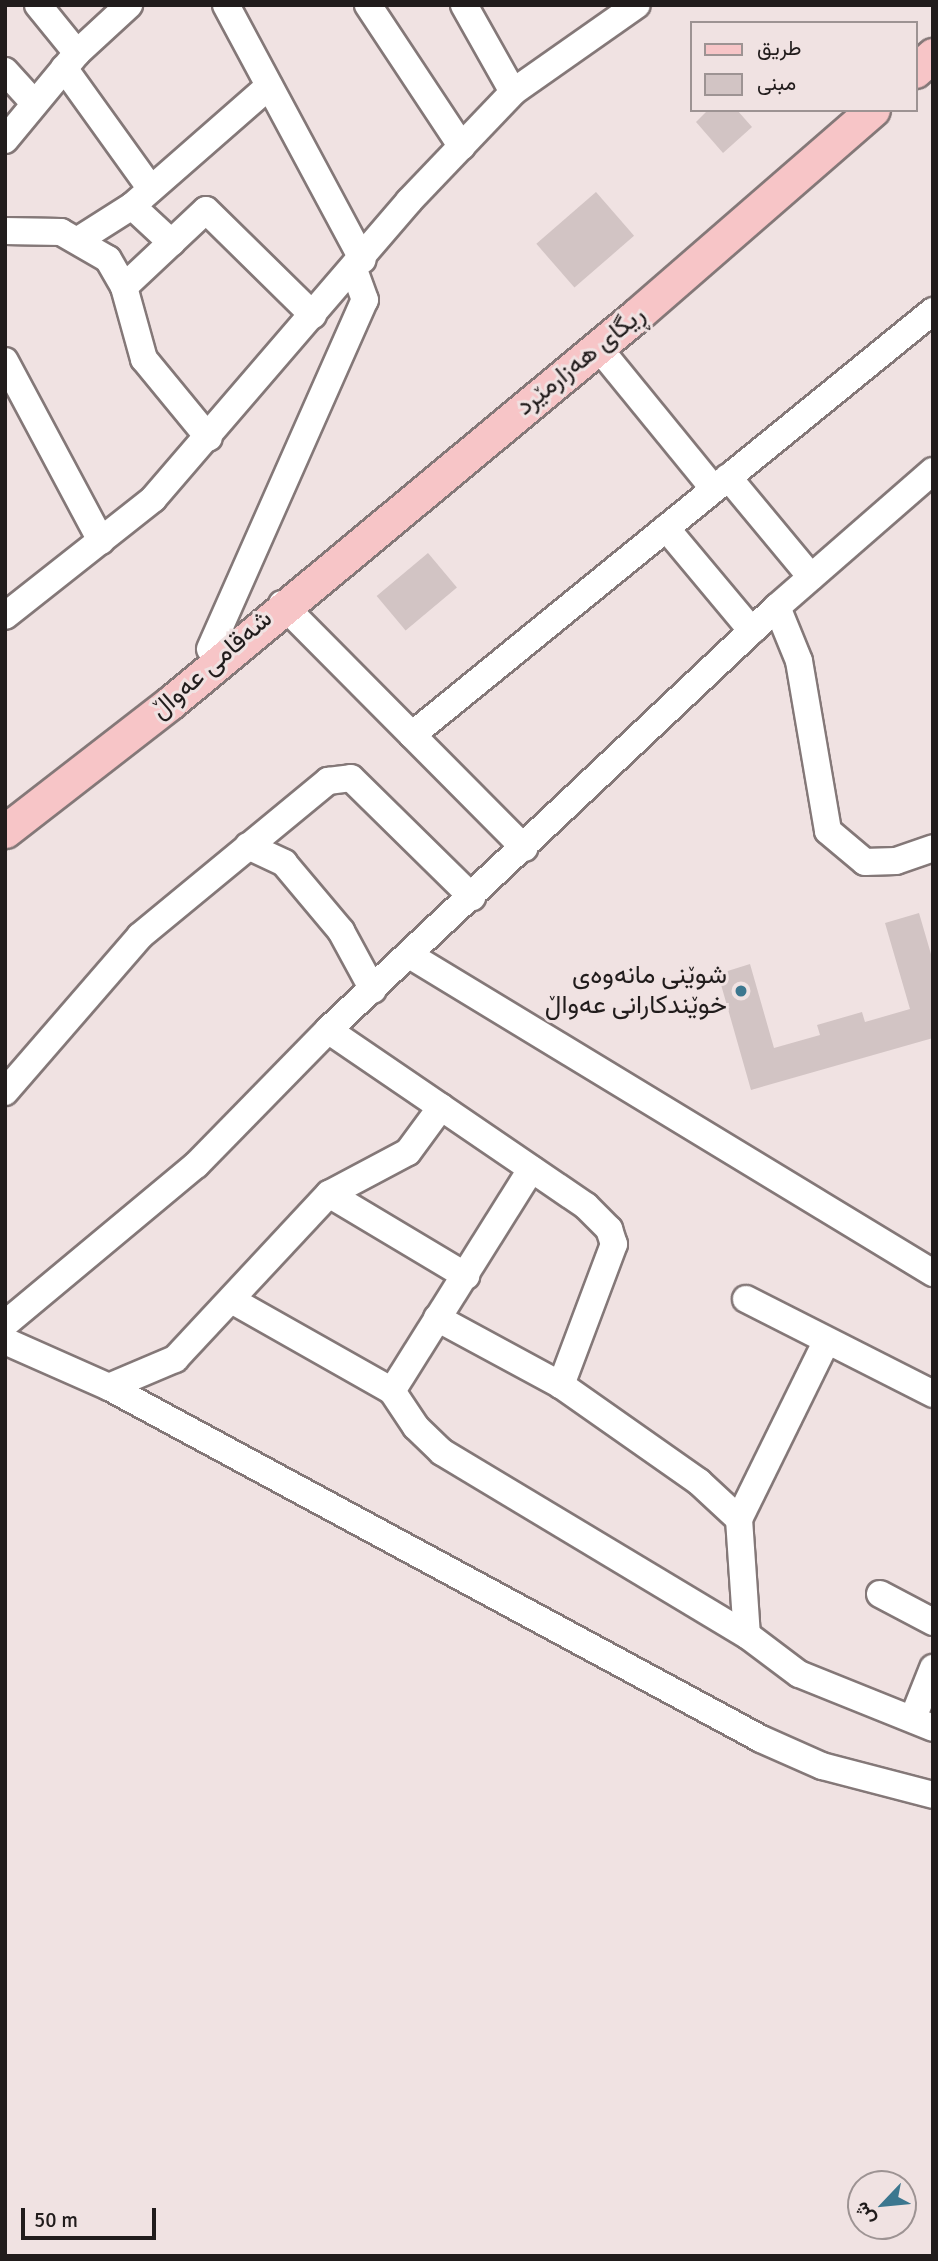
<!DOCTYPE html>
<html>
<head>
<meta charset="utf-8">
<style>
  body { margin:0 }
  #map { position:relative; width:938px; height:2261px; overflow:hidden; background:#f0e2e2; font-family:Signika,Vazirmatn,sans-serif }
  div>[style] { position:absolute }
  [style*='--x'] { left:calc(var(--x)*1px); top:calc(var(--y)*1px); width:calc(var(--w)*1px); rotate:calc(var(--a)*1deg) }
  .building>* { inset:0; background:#d2c4c4; transform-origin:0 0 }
  .roads { filter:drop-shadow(2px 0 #847878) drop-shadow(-2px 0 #847878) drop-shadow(0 2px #847878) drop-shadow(0 -2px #847878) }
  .minor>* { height:26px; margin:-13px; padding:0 13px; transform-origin:13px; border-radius:13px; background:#fff }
  .major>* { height:33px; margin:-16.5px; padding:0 16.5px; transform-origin:16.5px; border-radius:16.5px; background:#f7c5c7 }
  .dots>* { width:19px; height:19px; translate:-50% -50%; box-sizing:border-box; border:4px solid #f0e2e2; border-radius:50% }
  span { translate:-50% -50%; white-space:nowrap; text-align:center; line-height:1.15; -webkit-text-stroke:6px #f0e2e2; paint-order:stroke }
  .street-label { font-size:26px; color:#211c1c }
  .poi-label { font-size:26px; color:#211c1c }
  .right { translate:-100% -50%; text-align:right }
  .frame { position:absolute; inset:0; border:7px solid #211c1c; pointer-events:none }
  .legend { position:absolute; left:690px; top:21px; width:228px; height:91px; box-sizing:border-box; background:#f0e2e2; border:2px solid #9d9393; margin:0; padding:9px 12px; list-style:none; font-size:21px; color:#211c1c }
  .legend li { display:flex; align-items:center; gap:14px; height:35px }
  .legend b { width:35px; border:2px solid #9d9393 }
  .north { position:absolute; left:847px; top:2170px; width:70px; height:70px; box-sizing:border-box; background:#f0e2e2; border:2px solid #9d9393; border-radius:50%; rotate:244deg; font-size:19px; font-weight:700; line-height:28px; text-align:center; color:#211c1c }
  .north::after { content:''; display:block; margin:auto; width:24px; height:32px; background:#3c778f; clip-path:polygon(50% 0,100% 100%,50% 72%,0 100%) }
  .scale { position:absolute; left:21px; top:2208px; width:135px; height:32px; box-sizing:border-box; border:4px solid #211c1c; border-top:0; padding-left:9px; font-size:21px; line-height:24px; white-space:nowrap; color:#211c1c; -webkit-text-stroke:5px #f0e2e2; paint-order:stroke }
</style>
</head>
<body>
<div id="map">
  <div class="building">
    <i style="clip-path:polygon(708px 110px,737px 110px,752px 127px,723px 153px,696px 122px)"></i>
    <i style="left:596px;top:192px;width:58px;height:79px;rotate:49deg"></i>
    <i style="left:428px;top:553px;width:45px;height:67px;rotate:50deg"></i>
    <i style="clip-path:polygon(919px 913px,933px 961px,933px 1038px,751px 1090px,718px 974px,750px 964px,774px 1048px,820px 1035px,817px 1025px,862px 1012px,865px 1022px,910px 1009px,885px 923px)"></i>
  </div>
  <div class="roads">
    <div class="minor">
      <i style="--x:38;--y:5;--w:62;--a:50.9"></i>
      <i style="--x:226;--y:5;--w:289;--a:61.8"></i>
      <i style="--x:368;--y:5;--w:170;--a:56.5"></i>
      <i style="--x:464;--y:5;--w:100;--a:60.6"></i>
      <i style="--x:64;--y:68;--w:149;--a:54.3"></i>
      <i style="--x:5;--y:71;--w:43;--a:47.8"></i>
      <i style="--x:5;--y:140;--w:113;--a:-50.4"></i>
      <i style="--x:77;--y:53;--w:71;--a:-42.7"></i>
      <i style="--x:132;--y:206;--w:54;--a:42.8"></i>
      <i style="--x:5;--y:231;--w:56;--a:1"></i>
      <i style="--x:61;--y:232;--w:54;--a:29.9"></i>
      <i style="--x:108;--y:259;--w:32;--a:60"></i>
      <i style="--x:124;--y:287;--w:75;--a:74.5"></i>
      <i style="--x:144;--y:359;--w:102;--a:50.6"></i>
      <i style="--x:80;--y:239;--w:62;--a:-32.4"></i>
      <i style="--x:132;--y:206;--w:182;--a:-41.2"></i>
      <i style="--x:124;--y:287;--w:112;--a:-43.2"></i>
      <i style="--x:206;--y:210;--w:150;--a:44.5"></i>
      <i style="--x:598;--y:347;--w:183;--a:50.8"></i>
      <i style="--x:5;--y:361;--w:204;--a:61.9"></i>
      <i style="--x:728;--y:477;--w:130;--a:50.3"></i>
      <i style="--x:666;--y:528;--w:134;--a:50.1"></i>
      <i style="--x:282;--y:604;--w:344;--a:45.2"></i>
      <i style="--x:777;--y:607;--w:58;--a:67.8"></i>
      <i style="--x:799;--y:661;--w:172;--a:80.3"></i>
      <i style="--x:828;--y:831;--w:48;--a:40"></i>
      <i style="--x:865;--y:862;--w:31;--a:-2"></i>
      <i style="--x:896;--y:861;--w:39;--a:-19"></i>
      <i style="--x:5;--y:616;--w:189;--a:-38.3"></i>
      <i style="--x:153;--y:499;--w:393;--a:-49.3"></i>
      <i style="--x:409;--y:201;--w:151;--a:-46.3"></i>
      <i style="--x:513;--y:92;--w:151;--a:-35.1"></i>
      <i style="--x:210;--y:649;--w:382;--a:-66.1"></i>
      <i style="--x:365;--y:300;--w:33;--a:-110"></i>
      <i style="--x:412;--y:735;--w:672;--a:-39.14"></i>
      <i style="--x:248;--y:846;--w:40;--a:25"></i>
      <i style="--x:284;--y:863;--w:89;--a:50"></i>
      <i style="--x:341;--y:931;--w:67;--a:61.5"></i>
      <i style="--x:411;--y:956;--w:611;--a:31.27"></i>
      <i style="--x:328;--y:1030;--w:312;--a:34.3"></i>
      <i style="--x:586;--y:1206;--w:33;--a:45"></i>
      <i style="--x:609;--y:1229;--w:16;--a:72"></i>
      <i style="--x:614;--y:1244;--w:151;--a:110.6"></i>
      <i style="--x:561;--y:1385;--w:169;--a:35.1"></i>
      <i style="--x:699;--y:1482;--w:54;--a:42.8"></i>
      <i style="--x:739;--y:1519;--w:116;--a:86.1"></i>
      <i style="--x:5;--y:1092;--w:206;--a:-49.1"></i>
      <i style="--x:140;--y:936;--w:244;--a:-39.5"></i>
      <i style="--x:328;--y:781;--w:23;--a:-7"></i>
      <i style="--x:351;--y:778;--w:170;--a:44.5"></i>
      <i style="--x:329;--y:1194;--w:160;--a:30.9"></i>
      <i style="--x:746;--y:1299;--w:210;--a:26.9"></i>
      <i style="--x:235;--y:1302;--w:180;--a:29.5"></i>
      <i style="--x:392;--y:1391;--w:43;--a:56.3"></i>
      <i style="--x:416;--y:1427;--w:36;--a:44"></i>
      <i style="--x:442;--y:1452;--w:356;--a:31"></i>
      <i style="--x:747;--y:1635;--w:65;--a:36.9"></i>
      <i style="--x:799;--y:1674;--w:144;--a:21.9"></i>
      <i style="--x:437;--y:1318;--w:141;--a:28.4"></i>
      <i style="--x:5;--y:1324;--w:249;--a:-39.8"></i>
      <i style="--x:196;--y:1165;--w:189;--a:-45.6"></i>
      <i style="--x:328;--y:1030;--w:617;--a:-43.29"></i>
      <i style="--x:777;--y:607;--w:207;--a:-41.1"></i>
      <i style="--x:5;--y:1341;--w:114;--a:23.9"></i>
      <i style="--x:109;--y:1387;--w:741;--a:28.36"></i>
      <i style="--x:761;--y:1739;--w:67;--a:23.9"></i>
      <i style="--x:822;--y:1766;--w:115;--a:14.6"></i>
      <i style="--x:109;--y:1387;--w:72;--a:-23"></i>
      <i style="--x:175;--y:1359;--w:226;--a:-47"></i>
      <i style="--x:329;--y:1194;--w:89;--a:-28"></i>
      <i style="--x:408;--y:1152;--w:56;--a:-53.7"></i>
      <i style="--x:392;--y:1391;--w:262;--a:-57.9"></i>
      <i style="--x:739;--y:1519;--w:197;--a:-63.8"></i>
      <i style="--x:880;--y:1594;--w:60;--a:27.8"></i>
      <i style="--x:913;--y:1718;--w:54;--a:-68.2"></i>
    </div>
    <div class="major">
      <i style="--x:915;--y:71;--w:24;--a:-42"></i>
      <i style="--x:5;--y:831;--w:209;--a:-37.8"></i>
      <i style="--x:170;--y:703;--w:609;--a:-39.73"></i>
      <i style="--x:638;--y:314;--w:311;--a:-41"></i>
    </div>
  </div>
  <div class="dots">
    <i style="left:741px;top:991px;background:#3c778f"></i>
  </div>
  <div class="street-label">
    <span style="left:581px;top:361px;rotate:-39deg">ڕیگای هەزارمێرد</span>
    <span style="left:212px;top:665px;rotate:-41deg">شەقامی عەواڵ</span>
  </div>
  <div class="poi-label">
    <span class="right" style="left:727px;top:991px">شوێنی مانەوەی<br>خوێندکارانی عەواڵ</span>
  </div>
  <div class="frame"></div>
  <ul class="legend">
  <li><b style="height:9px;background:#f7c5c7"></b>طريق</li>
  <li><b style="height:19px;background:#d2c4c4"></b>مبنى</li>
  </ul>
  <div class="north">ش</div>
  <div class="scale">50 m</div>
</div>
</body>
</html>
